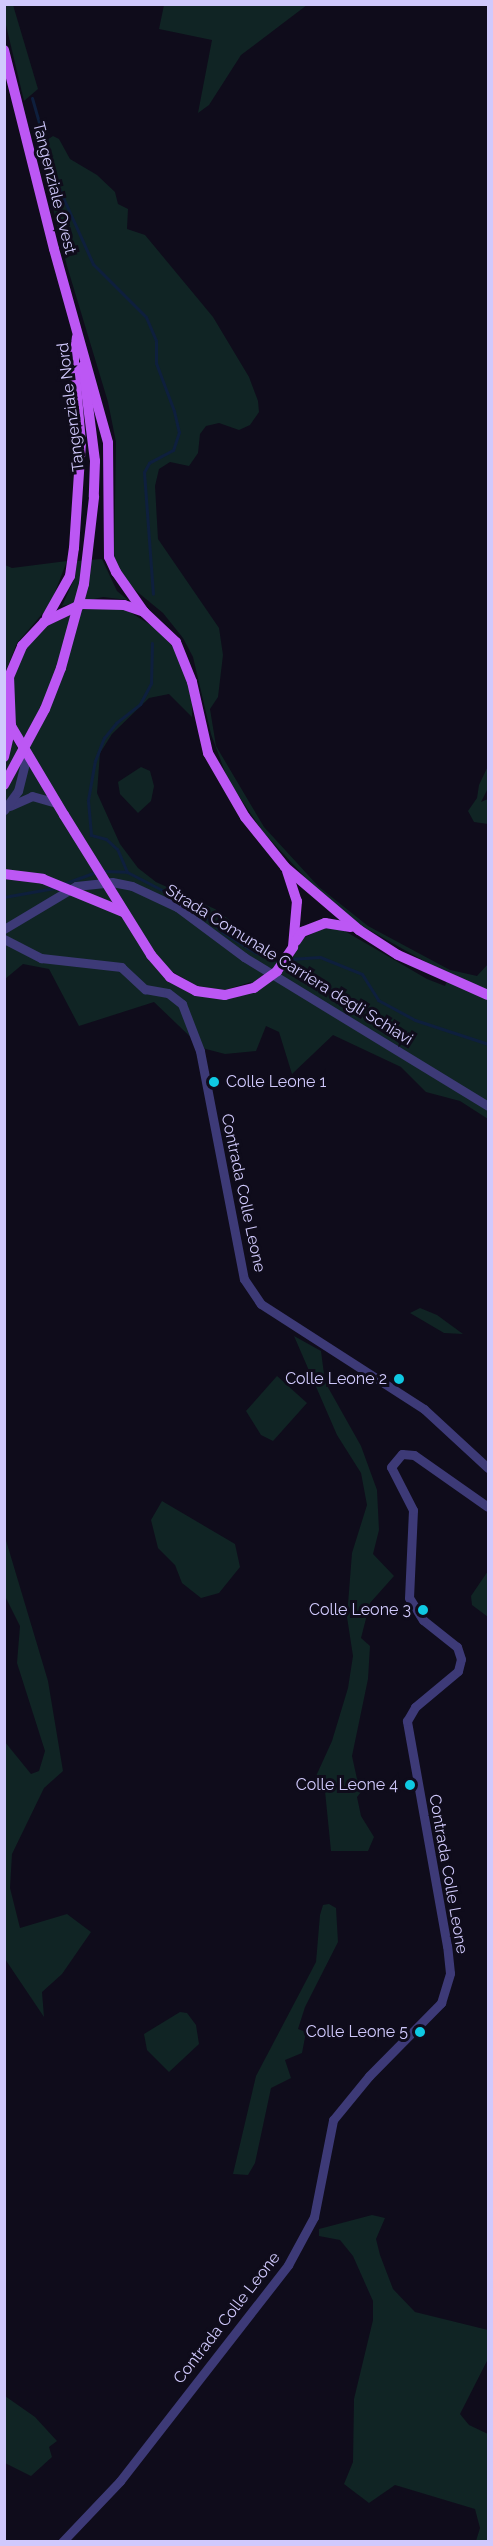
<!DOCTYPE html>
<html>
<head>
<meta charset="utf-8">
<style>
  body { margin:0 }
  #map { position:relative; width:493px; height:2546px; overflow:hidden; background:#0f0c1b; font-family:Raleway,sans-serif }
  div>[style] { position:absolute }
  [style*='--x'] { left:calc(var(--x)*1px); top:calc(var(--y)*1px); width:calc(var(--w)*1px); rotate:calc(var(--a)*1deg) }
  .green>* { inset:0; background:#102424 }
  .stream>* { height:3px; margin:-1.5px; padding:0 1.5px; transform-origin:1.5px; border-radius:1.5px; background:#0e1f3d }
  .minor>* { height:9px; margin:-4.5px; padding:0 4.5px; transform-origin:4.5px; border-radius:4.5px; background:#3d3a77 }
  .major>* { height:10px; margin:-5px; padding:0 5px; transform-origin:5px; border-radius:5px; background:#bc57f4 }
  .major-bridge>* { height:10px; margin:-5px; padding:0 5px; transform-origin:5px; border-radius:5px; background:#bc57f4 }
  .dots>* { width:16px; height:16px; translate:-50% -50%; box-sizing:border-box; border:3px solid #0f0c1b; border-radius:50% }
  span { translate:-50% -50%; white-space:nowrap; text-align:center; line-height:1.15; -webkit-text-stroke:6px #0f0c1b; paint-order:stroke }
  .street-label { font-size:16px; color:#d0c9fc }
  .poi-label { font-size:16px; color:#d0c9fc }
  .left { translate:0 -50%; text-align:left }
  .right { translate:-100% -50%; text-align:right }
  .frame { position:absolute; inset:0; border:6px solid #d0c9fc; pointer-events:none }
</style>
</head>
<body>
<div id="map">
  <div class="green">
    <i style="clip-path:polygon(4px 5px,13px 5px,38px 89px,24px 101px,5px 21px)"></i>
    <i style="clip-path:polygon(164px 5px,164px 4px,307px 5px,241px 55px,209px 105px,198px 113px,212px 40px,159px 29px)"></i>
    <i style="clip-path:polygon(evenodd,53px 136px,59px 139px,70px 159px,97px 175px,115px 192px,118px 204px,128px 209px,127px 229px,145px 235px,213px 317px,249px 377px,258px 401px,259px 412px,250px 425px,239px 430px,219px 423px,206px 426px,200px 434px,198px 453px,189px 466px,170px 462px,159px 469px,155px 486px,158px 539px,219px 628px,223px 655px,218px 697px,210px 709px,216px 746px,264px 827px,319px 887px,368px 926px,450px 970px,477px 976px,488px 964px,488px 1119px,460px 1101px,426px 1092px,401px 1067px,333px 1035px,292px 1074px,279px 1032px,266px 1026px,256px 1051px,225px 1054px,202px 1048px,154px 1002px,79px 1026px,49px 969px,23px 964px,5px 979px,4px 769px,13px 740px,23px 758px,15px 724px,13px 678px,25px 649px,47px 626px,83px 609px,125px 609px,168px 636px,181px 656px,192px 702px,192px 717px,169px 694px,149px 698px,112px 734px,100px 753px,97px 793px,120px 844px,138px 868px,156px 882px,215px 909px,288px 964px,302px 939px,325px 927px,343px 930px,427px 979px,445px 986px,449px 975px,362px 926px,317px 890px,263px 832px,228px 780px,211px 734px,193px 657px,183px 638px,163px 613px,124px 581px,114px 560px,116px 442px,108px 402px,67px 266px,38px 146px,53px 136px,147px 957px,197px 986px,225px 990px,251px 982px,255px 991px,225px 999px,194px 995px,167px 981px,147px 957px)"></i>
    <i style="clip-path:polygon(102px 559px,117px 591px,128px 600px,103px 597px,62px 606px,75px 577px,77px 561px)"></i>
    <i style="clip-path:polygon(67px 561px,50px 605px,17px 643px,5px 673px,5px 565px,12px 568px)"></i>
    <i style="clip-path:polygon(488px 766px,488px 788px,481px 802px,488px 799px,488px 824px,474px 822px,468px 811px,477px 798px,479px 785px)"></i>
    <i style="clip-path:polygon(141px 767px,150px 771px,154px 786px,151px 801px,138px 813px,120px 794px,118px 782px)"></i>
    <i style="clip-path:polygon(420px 1308px,437px 1315px,463px 1334px,444px 1333px,410px 1313px)"></i>
    <i style="clip-path:polygon(294px 1336px,321px 1351px,325px 1382px,361px 1446px,377px 1490px,379px 1530px,373px 1554px,394px 1576px,370px 1603px,361px 1638px,370px 1646px,368px 1679px,352px 1756px,357px 1779px,365px 1787px,357px 1797px,361px 1816px,374px 1837px,368px 1851px,331px 1851px,325px 1791px,312px 1785px,332px 1741px,348px 1688px,353px 1656px,347px 1617px,352px 1553px,367px 1505px,361px 1473px,337px 1435px)"></i>
    <i style="clip-path:polygon(277px 1376px,307px 1403px,273px 1441px,261px 1435px,246px 1411px)"></i>
    <i style="clip-path:polygon(162px 1501px,235px 1544px,240px 1567px,219px 1593px,201px 1598px,182px 1583px,175px 1565px,158px 1548px,151px 1520px)"></i>
    <i style="clip-path:polygon(5px 1537px,48px 1681px,63px 1771px,44px 1788px,12px 1854px,10px 1888px,20px 1928px,67px 1914px,91px 1932px,62px 1974px,42px 1992px,44px 2017px,5px 1959px,5px 1742px,31px 1774px,39px 1771px,45px 1751px,17px 1663px,20px 1626px,5px 1596px)"></i>
    <i style="clip-path:polygon(488px 1571px,488px 1617px,472px 1605px,471px 1596px)"></i>
    <i style="clip-path:polygon(329px 1904px,336px 1908px,338px 1942px,305px 2007px,298px 2029px,306px 2032px,302px 2053px,285px 2060px,291px 2078px,271px 2088px,255px 2163px,248px 2175px,233px 2174px,256px 2076px,316px 1962px,320px 1915px,323px 1905px)"></i>
    <i style="clip-path:polygon(180px 2012px,187px 2013px,196px 2025px,199px 2044px,169px 2072px,147px 2050px,144px 2034px)"></i>
    <i style="clip-path:polygon(372px 2215px,385px 2218px,376px 2239px,380px 2255px,393px 2289px,415px 2312px,488px 2330px,488px 2359px,460px 2414px,469px 2425px,488px 2434px,488px 2541px,476px 2541px,480px 2528px,475px 2509px,395px 2485px,369px 2503px,344px 2484px,353px 2462px,354px 2399px,373px 2320px,373px 2301px,353px 2256px,340px 2240px,319px 2236px,319px 2229px)"></i>
    <i style="clip-path:polygon(5px 2396px,35px 2417px,57px 2441px,49px 2447px,52px 2457px,31px 2476px,5px 2463px)"></i>
  </div>
  <div class="stream">
    <i style="--x:32;--y:98;--w:87;--a:74.1"></i>
    <i style="--x:56;--y:182;--w:90;--a:65.7"></i>
    <i style="--x:93;--y:264;--w:75;--a:45"></i>
    <i style="--x:146;--y:317;--w:26;--a:67"></i>
    <i style="--x:156;--y:341;--w:22;--a:90"></i>
    <i style="--x:156;--y:363;--w:51;--a:69.4"></i>
    <i style="--x:174;--y:411;--w:22;--a:77"></i>
    <i style="--x:179;--y:432;--w:19;--a:108"></i>
    <i style="--x:173;--y:450;--w:27;--a:152"></i>
    <i style="--x:149;--y:463;--w:10;--a:119"></i>
    <i style="--x:144;--y:472;--w:122;--a:85.8"></i>
    <i style="--x:102;--y:871;--w:25;--a:2"></i>
    <i style="--x:127;--y:872;--w:76;--a:27.2"></i>
    <i style="--x:195;--y:907;--w:39;--a:42"></i>
    <i style="--x:224;--y:933;--w:38;--a:32"></i>
    <i style="--x:256;--y:953;--w:27;--a:10"></i>
    <i style="--x:127;--y:872;--w:25;--a:-113"></i>
    <i style="--x:117;--y:849;--w:15;--a:-138"></i>
    <i style="--x:106;--y:839;--w:16;--a:-165"></i>
    <i style="--x:91;--y:835;--w:35;--a:-95"></i>
    <i style="--x:88;--y:800;--w:40;--a:-80"></i>
    <i style="--x:95;--y:761;--w:25;--a:-69"></i>
    <i style="--x:104;--y:738;--w:19;--a:-51"></i>
    <i style="--x:116;--y:723;--w:31;--a:-38"></i>
    <i style="--x:140;--y:704;--w:24;--a:-62"></i>
    <i style="--x:151;--y:683;--w:40;--a:-88.6"></i>
    <i style="--x:63;--y:884;--w:35;--a:-20"></i>
    <i style="--x:4;--y:897;--w:51;--a:-10.2"></i>
    <i style="--x:290;--y:959;--w:30;--a:-4"></i>
    <i style="--x:320;--y:957;--w:45;--a:22"></i>
    <i style="--x:362;--y:974;--w:31;--a:58"></i>
    <i style="--x:378;--y:1000;--w:42;--a:28.4"></i>
    <i style="--x:415;--y:1020;--w:77;--a:18.2"></i>
  </div>
  <div class="minor">
    <i style="--x:10;--y:806;--w:24;--a:-24"></i>
    <i style="--x:32;--y:796;--w:26;--a:16"></i>
    <i style="--x:4;--y:810;--w:24;--a:-54"></i>
    <i style="--x:18;--y:791;--w:37;--a:-76"></i>
    <i style="--x:4;--y:929;--w:84;--a:-30.8"></i>
    <i style="--x:76;--y:886;--w:36;--a:-6"></i>
    <i style="--x:112;--y:882;--w:20;--a:11"></i>
    <i style="--x:132;--y:886;--w:50;--a:25"></i>
    <i style="--x:177;--y:907;--w:84;--a:36.7"></i>
    <i style="--x:244;--y:957;--w:286;--a:31.4"></i>
    <i style="--x:4;--y:939;--w:42;--a:27.2"></i>
    <i style="--x:41;--y:958;--w:81;--a:6.4"></i>
    <i style="--x:121;--y:967;--w:33;--a:43"></i>
    <i style="--x:145;--y:989;--w:23;--a:10"></i>
    <i style="--x:168;--y:993;--w:18;--a:38"></i>
    <i style="--x:182;--y:1004;--w:50;--a:69"></i>
    <i style="--x:200;--y:1051;--w:232;--a:79.1"></i>
    <i style="--x:244;--y:1279;--w:30;--a:56"></i>
    <i style="--x:261;--y:1304;--w:194;--a:32.8"></i>
    <i style="--x:424;--y:1409;--w:87;--a:42.7"></i>
    <i style="--x:62;--y:2542;--w:84;--a:-46.4"></i>
    <i style="--x:120;--y:2481;--w:274;--a:-52.1"></i>
    <i style="--x:288;--y:2265;--w:55;--a:-61.6"></i>
    <i style="--x:314;--y:2217;--w:99;--a:-78.9"></i>
    <i style="--x:333;--y:2120;--w:57;--a:-50.7"></i>
    <i style="--x:369;--y:2076;--w:103;--a:-45.4"></i>
    <i style="--x:441;--y:2003;--w:31;--a:-73"></i>
    <i style="--x:450;--y:1973;--w:27;--a:-96"></i>
    <i style="--x:447;--y:1946;--w:229;--a:-100.1"></i>
    <i style="--x:407;--y:1721;--w:16;--a:-60"></i>
    <i style="--x:415;--y:1707;--w:56;--a:-39.9"></i>
    <i style="--x:458;--y:1671;--w:12;--a:-76"></i>
    <i style="--x:461;--y:1659;--w:13;--a:-108"></i>
    <i style="--x:457;--y:1647;--w:43;--a:-141.5"></i>
    <i style="--x:423;--y:1620;--w:26;--a:-122"></i>
    <i style="--x:409;--y:1598;--w:88;--a:-87.4"></i>
    <i style="--x:413;--y:1510;--w:48;--a:-117.1"></i>
    <i style="--x:391;--y:1467;--w:17;--a:-50"></i>
    <i style="--x:402;--y:1454;--w:12;--a:5"></i>
    <i style="--x:414;--y:1455;--w:90;--a:35.1"></i>
  </div>
  <div class="major">
    <i style="--x:4;--y:50;--w:205;--a:75.9"></i>
    <i style="--x:54;--y:249;--w:201;--a:74.4"></i>
    <i style="--x:108;--y:443;--w:114;--a:89.5"></i>
    <i style="--x:109;--y:557;--w:17;--a:65"></i>
    <i style="--x:116;--y:572;--w:49;--a:55"></i>
    <i style="--x:83;--y:366;--w:96;--a:82.8"></i>
    <i style="--x:95;--y:461;--w:36;--a:92"></i>
    <i style="--x:47;--y:617;--w:47;--a:-60.7"></i>
    <i style="--x:70;--y:576;--w:28;--a:-82"></i>
    <i style="--x:74;--y:548;--w:105;--a:-86.2"></i>
    <i style="--x:81;--y:443;--w:82;--a:-94.9"></i>
    <i style="--x:74;--y:361;--w:24;--a:-83"></i>
    <i style="--x:4;--y:757;--w:32;--a:-77"></i>
    <i style="--x:64;--y:815;--w:104;--a:-120.8"></i>
    <i style="--x:11;--y:726;--w:49;--a:-92.3"></i>
    <i style="--x:9;--y:677;--w:34;--a:-67"></i>
    <i style="--x:22;--y:646;--w:33;--a:-47"></i>
    <i style="--x:44;--y:622;--w:42;--a:-25.3"></i>
    <i style="--x:82;--y:604;--w:42;--a:1.4"></i>
    <i style="--x:124;--y:605;--w:21;--a:19"></i>
    <i style="--x:144;--y:612;--w:44;--a:43.2"></i>
    <i style="--x:176;--y:642;--w:43;--a:68.2"></i>
    <i style="--x:192;--y:682;--w:73;--a:77.3"></i>
    <i style="--x:208;--y:753;--w:74;--a:60"></i>
    <i style="--x:245;--y:817;--w:64;--a:51.3"></i>
    <i style="--x:285;--y:867;--w:97;--a:40.4"></i>
    <i style="--x:359;--y:930;--w:46;--a:32.7"></i>
    <i style="--x:398;--y:955;--w:98;--a:24"></i>
    <i style="--x:287;--y:871;--w:32;--a:72"></i>
    <i style="--x:297;--y:901;--w:46;--a:95"></i>
    <i style="--x:296;--y:941;--w:11;--a:-56"></i>
    <i style="--x:302;--y:932;--w:25;--a:-21"></i>
    <i style="--x:325;--y:923;--w:26;--a:9"></i>
    <i style="--x:151;--y:955;--w:29;--a:49"></i>
    <i style="--x:170;--y:977;--w:30;--a:28"></i>
    <i style="--x:196;--y:991;--w:29;--a:8"></i>
    <i style="--x:225;--y:995;--w:30;--a:-14"></i>
  </div>
  <div class="major-bridge">
    <i style="--x:4;--y:785;--w:86;--a:-61.7"></i>
    <i style="--x:45;--y:709;--w:44;--a:-68.7"></i>
    <i style="--x:61;--y:668;--w:87;--a:-74.7"></i>
    <i style="--x:84;--y:584;--w:88;--a:-83.4"></i>
    <i style="--x:64;--y:815;--w:165;--a:58.1"></i>
    <i style="--x:4;--y:874;--w:39;--a:7"></i>
    <i style="--x:43;--y:879;--w:87;--a:22.4"></i>
    <i style="--x:254;--y:988;--w:29;--a:-36"></i>
    <i style="--x:277;--y:971;--w:29;--a:-56"></i>
  </div>
  <div class="dots">
    <i style="left:214px;top:1082px;background:#0fc9e2"></i>
    <i style="left:399px;top:1379px;background:#0fc9e2"></i>
    <i style="left:423px;top:1610px;background:#0fc9e2"></i>
    <i style="left:410px;top:1785px;background:#0fc9e2"></i>
    <i style="left:420px;top:2032px;background:#0fc9e2"></i>
  </div>
  <div class="street-label">
    <span style="left:54px;top:188px;rotate:76deg">Tangenziale Ovest</span>
    <span style="left:71px;top:407px;rotate:-97deg">Tangenziale Nord</span>
    <span style="left:289px;top:965px;rotate:32deg">Strada Comunale Carriera degli Schiavi</span>
    <span style="left:243px;top:1193px;rotate:78deg">Contrada Colle Leone</span>
    <span style="left:448px;top:1874px;rotate:80deg">Contrada Colle Leone</span>
    <span style="left:227px;top:2318px;rotate:-52deg">Contrada Colle Leone</span>
  </div>
  <div class="poi-label">
    <span class="left" style="left:226px;top:1082px">Colle Leone 1</span>
    <span class="right" style="left:387px;top:1379px">Colle Leone 2</span>
    <span class="right" style="left:411px;top:1610px">Colle Leone 3</span>
    <span class="right" style="left:398px;top:1785px">Colle Leone 4</span>
    <span class="right" style="left:408px;top:2032px">Colle Leone 5</span>
  </div>
  <div class="frame"></div>
</div>
</body>
</html>
